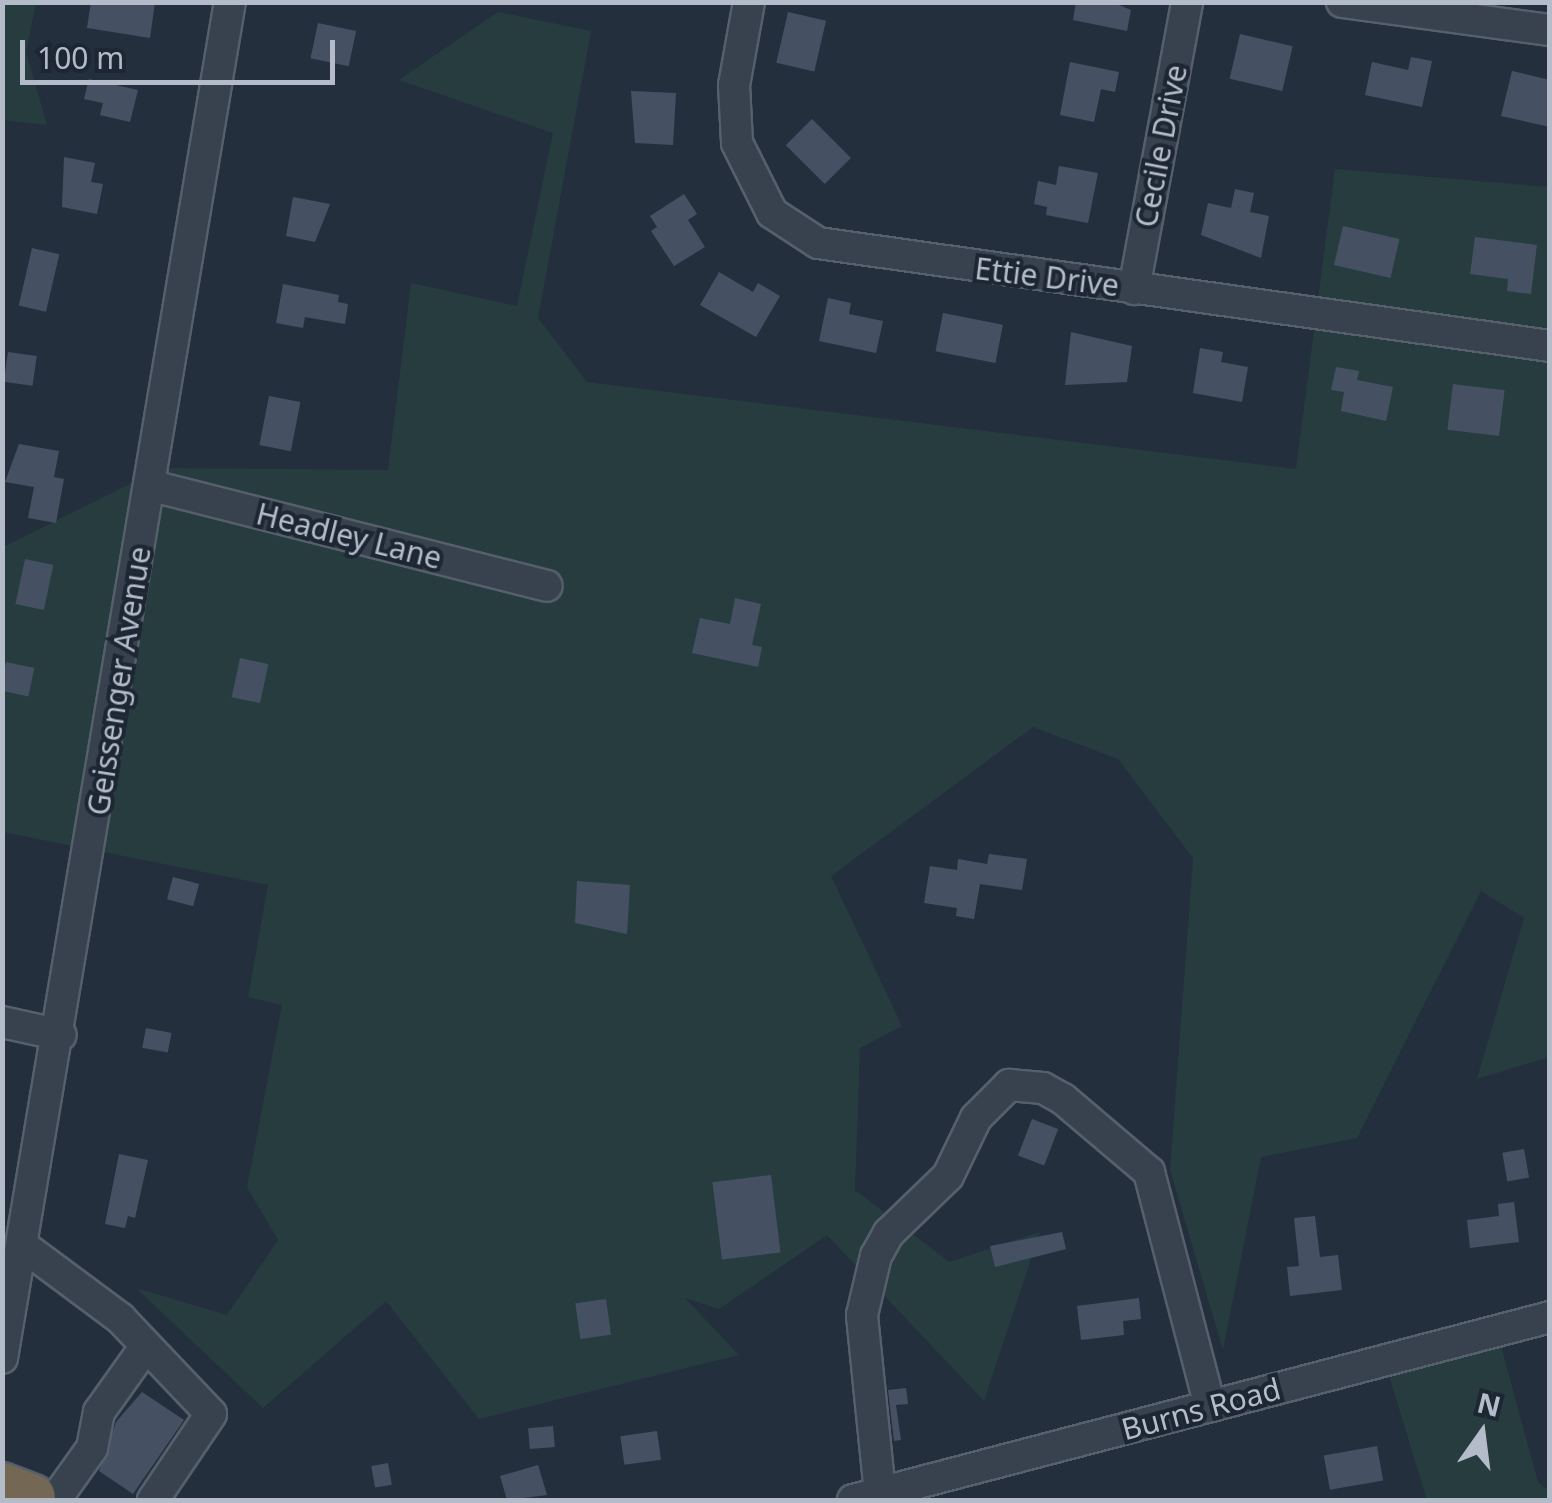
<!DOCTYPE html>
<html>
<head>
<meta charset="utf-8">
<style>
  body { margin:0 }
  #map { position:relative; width:1552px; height:1503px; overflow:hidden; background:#242f3e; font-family:"Noto Sans",sans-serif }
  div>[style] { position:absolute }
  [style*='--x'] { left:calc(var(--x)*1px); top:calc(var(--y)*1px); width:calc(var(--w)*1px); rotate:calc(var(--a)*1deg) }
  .green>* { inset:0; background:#263c3f }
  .building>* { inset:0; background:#455162; transform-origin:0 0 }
  .roads { filter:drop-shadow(2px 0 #565f6c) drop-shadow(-2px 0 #565f6c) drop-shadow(0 2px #565f6c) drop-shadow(0 -2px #565f6c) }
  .minor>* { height:30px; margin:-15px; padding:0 15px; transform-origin:15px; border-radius:15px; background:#38414e }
  .highway>* { height:42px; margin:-21px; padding:0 21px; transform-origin:21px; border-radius:21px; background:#746855 }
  span { translate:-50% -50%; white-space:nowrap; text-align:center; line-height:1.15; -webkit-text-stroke:8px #1d2633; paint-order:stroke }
  .street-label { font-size:30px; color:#b4bcc9 }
  .frame { position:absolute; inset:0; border:5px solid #b4bcc9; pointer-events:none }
  .north { position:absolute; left:1432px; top:1383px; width:100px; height:100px; -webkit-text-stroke:8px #1d2633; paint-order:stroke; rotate:14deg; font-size:28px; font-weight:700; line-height:40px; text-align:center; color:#b4bcc9 }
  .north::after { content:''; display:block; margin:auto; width:35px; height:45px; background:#b4bcc9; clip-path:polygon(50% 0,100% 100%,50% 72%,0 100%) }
  .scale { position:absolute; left:20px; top:40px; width:315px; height:45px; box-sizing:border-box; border:5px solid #b4bcc9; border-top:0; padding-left:12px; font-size:30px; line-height:35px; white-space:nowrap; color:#b4bcc9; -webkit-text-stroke:8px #1d2633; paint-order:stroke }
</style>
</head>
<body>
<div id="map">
  <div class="green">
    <i style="clip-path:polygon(2px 3px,36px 3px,26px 52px,47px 125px,3px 120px)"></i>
    <i style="clip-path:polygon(498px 12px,591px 31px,538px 318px,587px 382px,1296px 469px,1335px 169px,1549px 187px,1549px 1057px,1477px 1079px,1524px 918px,1481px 891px,1357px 1138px,1261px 1157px,1223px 1350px,1170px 1170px,1193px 858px,1118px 759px,1033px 727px,831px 876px,902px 1026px,860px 1048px,855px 1190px,949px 1262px,1040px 1232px,984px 1401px,827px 1235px,719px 1309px,685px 1298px,739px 1355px,479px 1419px,386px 1301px,263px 1408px,136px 1288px,227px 1315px,278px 1240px,247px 1187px,282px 1005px,248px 997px,268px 885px,3px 832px,3px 547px,162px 468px,388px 470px,411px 283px,517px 306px,553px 133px,399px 80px)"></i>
    <i style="clip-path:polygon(1496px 1328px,1538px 1482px,1549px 1491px,1549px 1500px,1427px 1500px,1385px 1362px)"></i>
  </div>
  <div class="building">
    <i style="clip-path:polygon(91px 2px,155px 2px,150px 38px,87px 28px)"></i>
    <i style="clip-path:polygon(1076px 2px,1112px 2px,1131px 10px,1127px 31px,1073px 20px)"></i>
    <i style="left:788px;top:12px;width:39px;height:52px;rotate:13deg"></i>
    <i style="left:318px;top:23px;width:39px;height:36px;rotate:12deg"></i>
    <i style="left:1240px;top:34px;width:54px;height:46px;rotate:13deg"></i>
    <i style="clip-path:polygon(1411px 57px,1432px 61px,1422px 107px,1365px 95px,1372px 62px,1408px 70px)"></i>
    <i style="clip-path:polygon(1070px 62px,1119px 72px,1115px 92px,1101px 89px,1094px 122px,1060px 115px)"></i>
    <i style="clip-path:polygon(1512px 71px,1550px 80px,1550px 127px,1501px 116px)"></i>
    <i style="clip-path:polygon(89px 79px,138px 90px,130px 122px,100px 115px,103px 103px,84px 99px)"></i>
    <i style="clip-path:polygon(631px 91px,676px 93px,673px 145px,635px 143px)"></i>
    <i style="left:812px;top:119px;width:55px;height:37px;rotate:45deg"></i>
    <i style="clip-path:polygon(64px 157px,95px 163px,91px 182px,103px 184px,97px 214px,62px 207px)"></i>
    <i style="clip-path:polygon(1059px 166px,1098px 173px,1088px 223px,1046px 215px,1047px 207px,1034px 204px,1038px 181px,1056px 185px)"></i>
    <i style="clip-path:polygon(1235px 189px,1254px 193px,1250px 212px,1269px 216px,1261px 258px,1201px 235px,1208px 203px,1231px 208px)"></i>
    <i style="clip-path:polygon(684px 194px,697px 214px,688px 220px,705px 247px,674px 266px,651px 231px,657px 227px,650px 216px)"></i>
    <i style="clip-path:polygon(293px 197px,330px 204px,315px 242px,286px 236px)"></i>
    <i style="left:1343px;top:226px;width:58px;height:40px;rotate:13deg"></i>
    <i style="clip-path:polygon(1475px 237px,1537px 245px,1531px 294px,1507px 291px,1508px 279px,1470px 274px)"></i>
    <i style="left:32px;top:248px;width:28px;height:59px;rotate:13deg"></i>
    <i style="clip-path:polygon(719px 272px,753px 292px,758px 283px,780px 296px,756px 337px,700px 305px)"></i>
    <i style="clip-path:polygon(283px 284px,339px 295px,338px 302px,348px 304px,345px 324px,305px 317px,303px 328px,276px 323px)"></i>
    <i style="clip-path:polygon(828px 298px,851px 303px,849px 314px,883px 321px,876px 353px,819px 341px)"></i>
    <i style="left:943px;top:313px;width:61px;height:39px;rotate:11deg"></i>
    <i style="clip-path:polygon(1071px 332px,1132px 346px,1127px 382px,1065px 385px)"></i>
    <i style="clip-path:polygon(1200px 348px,1223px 352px,1221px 362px,1248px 367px,1242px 402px,1193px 393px)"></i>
    <i style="left:8px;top:352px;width:29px;height:30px;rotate:8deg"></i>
    <i style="clip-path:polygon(1336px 367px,1359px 371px,1357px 380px,1393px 387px,1386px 421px,1341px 411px,1344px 392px,1331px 390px)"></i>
    <i style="left:1453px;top:384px;width:52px;height:46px;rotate:7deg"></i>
    <i style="left:269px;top:396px;width:32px;height:50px;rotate:11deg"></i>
    <i style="clip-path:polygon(19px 444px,59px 451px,54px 477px,64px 479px,56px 523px,28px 518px,34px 487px,5px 482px)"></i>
    <i style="left:25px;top:559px;width:29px;height:46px;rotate:12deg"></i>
    <i style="clip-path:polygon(735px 598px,761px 604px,752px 645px,762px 647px,758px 667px,692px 653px,700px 618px,730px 624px)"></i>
    <i style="left:240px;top:658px;width:29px;height:40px;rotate:12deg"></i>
    <i style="left:6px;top:662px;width:29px;height:29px;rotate:12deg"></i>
    <i style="clip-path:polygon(989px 854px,1027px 859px,1022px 890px,980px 884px,974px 919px,956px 916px,957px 908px,924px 903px,930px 866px,957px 870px,958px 859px,987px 864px)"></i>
    <i style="left:173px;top:877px;width:27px;height:23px;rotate:15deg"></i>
    <i style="clip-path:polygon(577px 881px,630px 885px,627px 934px,575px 923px)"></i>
    <i style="left:146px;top:1028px;width:26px;height:20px;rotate:11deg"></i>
    <i style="left:1032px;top:1119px;width:28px;height:39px;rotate:21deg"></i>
    <i style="left:1524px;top:1149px;width:29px;height:22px;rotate:80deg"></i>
    <i style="clip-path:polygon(119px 1154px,148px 1160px,135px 1218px,128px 1216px,125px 1228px,105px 1224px)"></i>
    <i style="left:771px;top:1175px;width:78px;height:59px;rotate:83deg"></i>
    <i style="clip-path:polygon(1514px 1202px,1519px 1242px,1470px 1248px,1467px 1220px,1499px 1216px,1498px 1204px)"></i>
    <i style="clip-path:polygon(1315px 1216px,1320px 1257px,1338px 1255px,1342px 1290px,1290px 1296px,1287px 1267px,1299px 1266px,1294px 1218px)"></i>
    <i style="clip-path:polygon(1062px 1232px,1066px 1249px,995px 1267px,990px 1246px)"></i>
    <i style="clip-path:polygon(1139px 1298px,1141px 1319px,1123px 1321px,1124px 1335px,1081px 1340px,1077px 1306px)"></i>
    <i style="left:606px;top:1299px;width:36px;height:31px;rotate:82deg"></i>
    <i style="clip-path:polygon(906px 1388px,908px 1404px,896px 1405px,901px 1440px,894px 1441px,888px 1390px)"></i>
    <i style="clip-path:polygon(142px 1392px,184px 1420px,133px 1494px,99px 1471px,116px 1422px)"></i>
    <i style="left:553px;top:1426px;width:21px;height:25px;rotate:85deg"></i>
    <i style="left:657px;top:1431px;width:29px;height:37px;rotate:82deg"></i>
    <i style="left:1377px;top:1446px;width:35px;height:54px;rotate:80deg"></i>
    <i style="left:388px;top:1463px;width:22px;height:17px;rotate:80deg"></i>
    <i style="clip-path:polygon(538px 1465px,547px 1495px,507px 1500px,500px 1476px)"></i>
  </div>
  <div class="roads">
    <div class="minor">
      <i style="--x:749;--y:2;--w:84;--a:100.2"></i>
      <i style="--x:734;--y:85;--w:58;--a:87"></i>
      <i style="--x:737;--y:143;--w:78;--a:63.4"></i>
      <i style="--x:772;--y:213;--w:55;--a:33.1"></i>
      <i style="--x:818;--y:243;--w:739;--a:8.01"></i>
      <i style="--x:1342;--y:2;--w:210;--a:7.7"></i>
      <i style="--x:1134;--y:289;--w:292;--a:-79.5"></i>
      <i style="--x:152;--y:486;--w:407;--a:14.2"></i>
      <i style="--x:2;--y:1022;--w:60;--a:12.4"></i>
      <i style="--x:23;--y:1246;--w:121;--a:36.6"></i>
      <i style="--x:120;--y:1318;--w:132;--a:46.5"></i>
      <i style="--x:211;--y:1414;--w:104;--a:124"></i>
      <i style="--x:2;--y:1358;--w:1375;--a:-80.46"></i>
      <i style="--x:880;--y:1493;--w:179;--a:-95.8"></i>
      <i style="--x:862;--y:1315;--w:61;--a:-76.7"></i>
      <i style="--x:876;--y:1256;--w:26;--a:-61"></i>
      <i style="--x:889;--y:1233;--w:82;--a:-44"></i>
      <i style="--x:948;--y:1176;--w:64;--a:-64.2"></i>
      <i style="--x:976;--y:1118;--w:47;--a:-45"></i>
      <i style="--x:1009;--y:1085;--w:34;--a:5"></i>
      <i style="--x:1043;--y:1088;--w:23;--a:29"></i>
      <i style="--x:1063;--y:1099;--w:113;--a:40.3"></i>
      <i style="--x:1149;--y:1172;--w:242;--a:75.4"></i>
      <i style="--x:55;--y:1500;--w:64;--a:-54.6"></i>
      <i style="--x:92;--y:1448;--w:37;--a:-79"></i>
      <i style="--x:99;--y:1412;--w:81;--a:-54.5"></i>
      <i style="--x:853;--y:1500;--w:721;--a:-14.71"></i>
    </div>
    <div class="highway">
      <i style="--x:2;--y:1484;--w:34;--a:21"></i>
    </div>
  </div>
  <div class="street-label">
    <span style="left:1161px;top:146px;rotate:-79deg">Cecile Drive</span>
    <span style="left:1047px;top:277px;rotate:7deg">Ettie Drive</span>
    <span style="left:349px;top:536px;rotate:14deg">Headley Lane</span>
    <span style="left:119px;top:681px;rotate:-81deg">Geissenger Avenue</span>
    <span style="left:1201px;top:1409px;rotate:-15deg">Burns Road</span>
  </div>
  <div class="frame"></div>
  <div class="north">N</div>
  <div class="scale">100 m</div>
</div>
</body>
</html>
